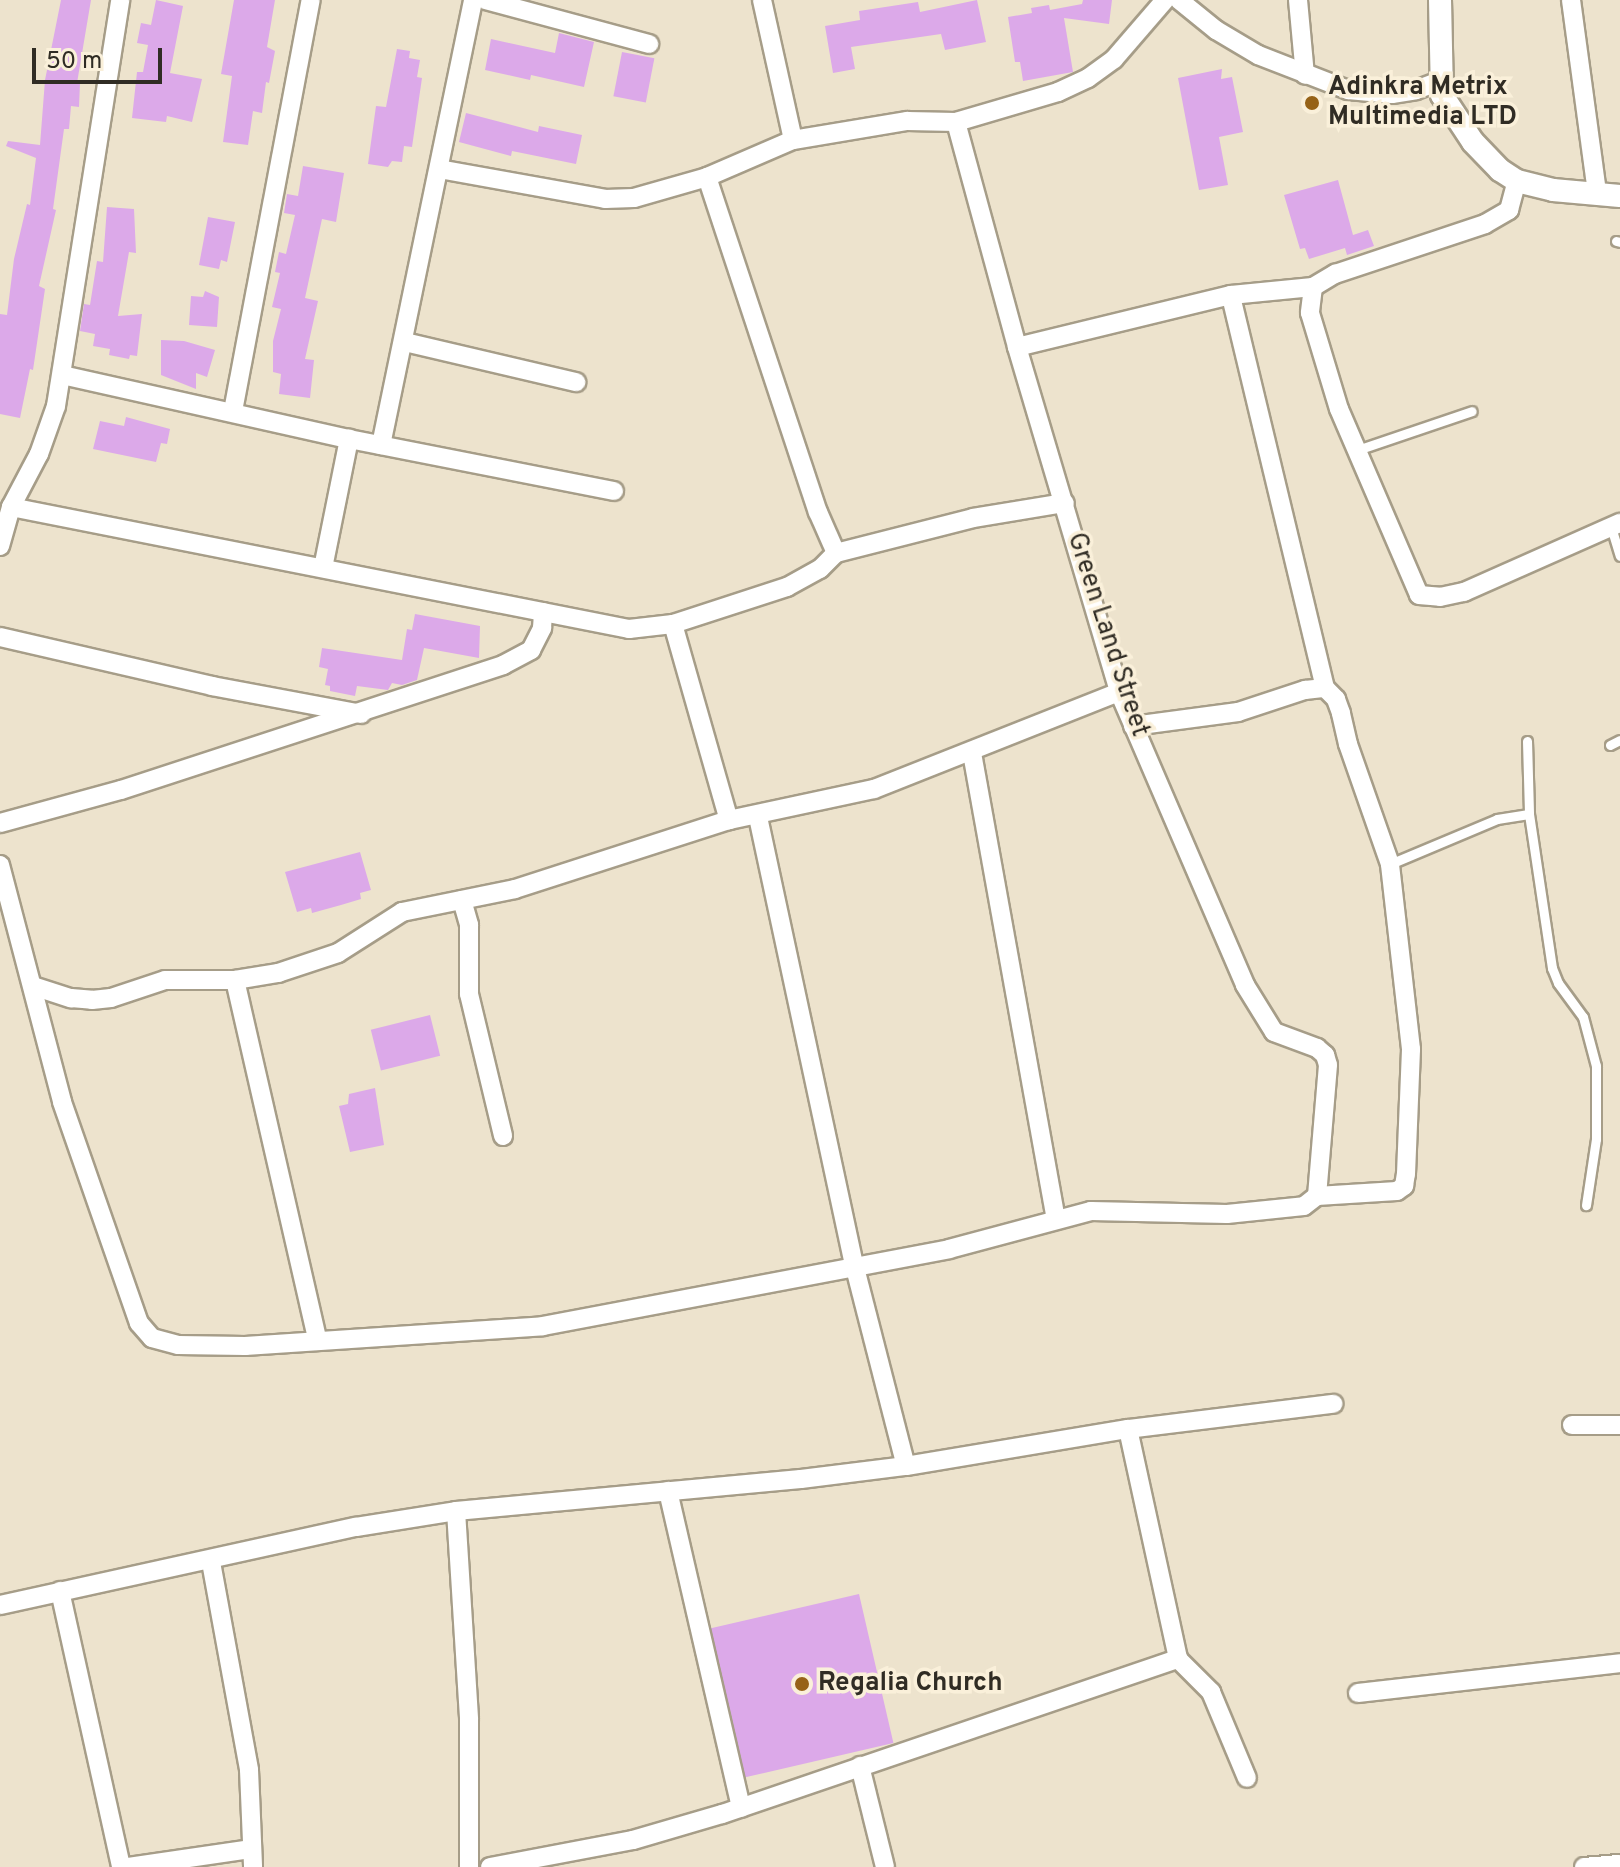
<!DOCTYPE html>
<html>
<head>
<meta charset="utf-8">
<style>
  body { margin:0 }
  #map { position:relative; width:1620px; height:1867px; overflow:hidden; background:#ede3cd; font-family:Overpass,sans-serif }
  div>[style] { position:absolute }
  [style*='--x'] { left:calc(var(--x)*1px); top:calc(var(--y)*1px); width:calc(var(--w)*1px); rotate:calc(var(--a)*1deg) }
  .building>* { inset:0; background:#dca9e9; transform-origin:0 0 }
  .roads { filter:drop-shadow(2px 0 #a69d88) drop-shadow(-2px 0 #a69d88) drop-shadow(0 2px #a69d88) drop-shadow(0 -2px #a69d88) }
  .service>* { height:9px; margin:-4.5px; padding:0 4.5px; transform-origin:4.5px; border-radius:4.5px; background:#fff }
  .minor>* { height:18px; margin:-9px; padding:0 9px; transform-origin:9px; border-radius:9px; background:#fff }
  .tertiary>* { height:22px; margin:-11px; padding:0 11px; transform-origin:11px; border-radius:11px; background:#fff }
  .dots>* { width:22px; height:22px; translate:-50% -50%; box-sizing:border-box; border:4px solid #faf0da; border-radius:50% }
  span { translate:-50% -50%; white-space:nowrap; text-align:center; line-height:1.15; -webkit-text-stroke:7px #faf0da; paint-order:stroke }
  .poi-label { font-size:26px; color:#302c24; font-weight:700 }
  .left { translate:0 -50%; text-align:left }
  .street-label { font-size:26px; color:#302c24 }
  .scale { position:absolute; left:32px; top:48px; width:130px; height:36px; box-sizing:border-box; border:4px solid #302c24; border-top:0; padding-left:10px; font-size:24px; line-height:28px; white-space:nowrap; color:#302c24; -webkit-text-stroke:6px #faf0da; paint-order:stroke }
</style>
</head>
<body>
<div id="map">
  <div class="building">
    <i style="clip-path:polygon(61px 0,91px 0,77px 83px,80px 83px,79px 107px,71px 106px,69px 129px,64px 129px,53px 209px,56px 210px,39px 286px,45px 289px,33px 370px,30px 369px,20px 418px,0 414px,0 314px,7px 315px,14px 259px,27px 204px,30px 205px,36px 158px,6px 146px,8px 141px,40px 145px,45px 80px)"></i>
    <i style="clip-path:polygon(156px 0,183px 6px,170px 73px,202px 79px,192px 122px,167px 116px,166px 122px,132px 118px,137px 72px,143px 72px,148px 45px,137px 43px,141px 23px,151px 25px)"></i>
    <i style="clip-path:polygon(234px 0,275px 0,267px 47px,275px 51px,269px 83px,266px 82px,262px 113px,253px 111px,248px 145px,223px 142px,232px 76px,221px 74px)"></i>
    <i style="clip-path:polygon(977px 0,986px 42px,945px 50px,941px 34px,851px 47px,855px 69px,833px 73px,825px 26px,860px 20px,859px 11px,918px 2px,920px 12px)"></i>
    <i style="clip-path:polygon(1083px 0,1112px 0,1109px 24px,1064px 18px,1073px 72px,1023px 81px,1020px 62px,1015px 62px,1008px 17px,1032px 13px,1031px 8px,1049px 5px,1050px 10px,1082px 4px)"></i>
    <i style="clip-path:polygon(559px 33px,594px 42px,584px 87px,531px 75px,530px 80px,485px 70px,491px 39px,555px 53px)"></i>
    <i style="clip-path:polygon(397px 49px,410px 51px,409px 58px,420px 60px,417px 77px,422px 78px,412px 147px,404px 146px,402px 162px,392px 161px,388px 167px,368px 164px,376px 106px,386px 107px)"></i>
    <i style="left:622px;top:52px;width:33px;height:45px;rotate:11deg"></i>
    <i style="clip-path:polygon(1222px 69px,1221px 79px,1232px 77px,1243px 132px,1219px 137px,1228px 185px,1199px 190px,1178px 78px)"></i>
    <i style="clip-path:polygon(466px 113px,538px 132px,539px 126px,582px 135px,576px 164px,512px 151px,511px 156px,459px 142px)"></i>
    <i style="clip-path:polygon(303px 166px,344px 173px,336px 222px,322px 219px,305px 298px,318px 301px,305px 359px,314px 360px,310px 398px,279px 394px,281px 374px,273px 372px,273px 341px,281px 309px,272px 307px,280px 273px,275px 272px,279px 252px,286px 254px,295px 215px,284px 213px,287px 194px,298px 196px)"></i>
    <i style="clip-path:polygon(1338px 180px,1353px 235px,1368px 230px,1374px 246px,1347px 255px,1345px 248px,1309px 259px,1305px 248px,1300px 249px,1284px 195px)"></i>
    <i style="clip-path:polygon(107px 207px,134px 209px,136px 253px,129px 252px,118px 316px,142px 314px,137px 356px,130px 355px,129px 359px,109px 355px,110px 349px,93px 346px,95px 334px,80px 331px,84px 304px,90px 305px,97px 261px,103px 262px)"></i>
    <i style="clip-path:polygon(208px 217px,235px 222px,227px 262px,221px 260px,219px 269px,199px 265px)"></i>
    <i style="clip-path:polygon(205px 291px,219px 297px,217px 327px,189px 325px,191px 296px,203px 297px)"></i>
    <i style="clip-path:polygon(161px 340px,184px 341px,215px 350px,207px 377px,196px 373px,196px 389px,161px 375px)"></i>
    <i style="clip-path:polygon(126px 417px,170px 429px,167px 444px,161px 443px,156px 462px,93px 449px,100px 421px,124px 426px)"></i>
    <i style="clip-path:polygon(415px 614px,480px 626px,479px 658px,424px 648px,417px 680px,402px 685px,392px 683px,388px 690px,357px 686px,355px 696px,330px 691px,330px 686px,325px 685px,328px 669px,319px 667px,322px 648px,402px 660px,407px 629px,412px 630px)"></i>
    <i style="clip-path:polygon(360px 852px,371px 890px,360px 893px,361px 899px,341px 905px,312px 913px,311px 908px,297px 912px,285px 872px)"></i>
    <i style="left:430px;top:1015px;width:42px;height:61px;rotate:76deg"></i>
    <i style="clip-path:polygon(375px 1088px,384px 1145px,350px 1152px,339px 1106px,348px 1104px,349px 1094px)"></i>
    <i style="left:859px;top:1594px;width:153px;height:152px;rotate:77deg"></i>
  </div>
  <div class="roads">
    <div class="service">
      <i style="--x:1616;--y:241;--w:4;--a:14"></i>
      <i style="--x:1357;--y:450;--w:121;--a:-18.7"></i>
      <i style="--x:1611;--y:527;--w:30;--a:73"></i>
      <i style="--x:1527;--y:741;--w:73;--a:88.4"></i>
      <i style="--x:1529;--y:814;--w:156;--a:81.5"></i>
      <i style="--x:1552;--y:968;--w:16;--a:68"></i>
      <i style="--x:1558;--y:983;--w:42;--a:53.7"></i>
      <i style="--x:1583;--y:1017;--w:51;--a:75.1"></i>
      <i style="--x:1596;--y:1066;--w:73;--a:90"></i>
      <i style="--x:1596;--y:1139;--w:67;--a:98.6"></i>
      <i style="--x:1610;--y:745;--w:11;--a:-27"></i>
      <i style="--x:1390;--y:864;--w:116;--a:-22.8"></i>
      <i style="--x:1497;--y:819;--w:32;--a:-9"></i>
    </div>
    <div class="minor">
      <i style="--x:485;--y:0;--w:170;--a:15"></i>
      <i style="--x:762;--y:0;--w:143;--a:77.5"></i>
      <i style="--x:1179;--y:0;--w:48;--a:39"></i>
      <i style="--x:1216;--y:30;--w:49;--a:30.8"></i>
      <i style="--x:1258;--y:55;--w:97;--a:21.3"></i>
      <i style="--x:1348;--y:90;--w:44;--a:5.2"></i>
      <i style="--x:1392;--y:94;--w:24;--a:-9"></i>
      <i style="--x:1416;--y:90;--w:25;--a:-21"></i>
      <i style="--x:1298;--y:0;--w:75;--a:84.7"></i>
      <i style="--x:1571;--y:0;--w:194;--a:82.3"></i>
      <i style="--x:956;--y:122;--w:233;--a:74.8"></i>
      <i style="--x:1017;--y:347;--w:360;--a:73.5"></i>
      <i style="--x:1119;--y:692;--w:319;--a:66.7"></i>
      <i style="--x:1245;--y:985;--w:55;--a:58.3"></i>
      <i style="--x:1274;--y:1032;--w:46;--a:20.4"></i>
      <i style="--x:1317;--y:1048;--w:11;--a:41"></i>
      <i style="--x:1325;--y:1055;--w:10;--a:73"></i>
      <i style="--x:1328;--y:1065;--w:131;--a:94.8"></i>
      <i style="--x:439;--y:169;--w:169;--a:10.2"></i>
      <i style="--x:605;--y:199;--w:29;--a:-2"></i>
      <i style="--x:634;--y:198;--w:76;--a:-16"></i>
      <i style="--x:707;--y:177;--w:94;--a:-23.3"></i>
      <i style="--x:793;--y:140;--w:116;--a:-9.5"></i>
      <i style="--x:907;--y:121;--w:49;--a:1.2"></i>
      <i style="--x:956;--y:122;--w:106;--a:-16.4"></i>
      <i style="--x:1058;--y:92;--w:33;--a:-25"></i>
      <i style="--x:1088;--y:78;--w:32;--a:-36"></i>
      <i style="--x:1114;--y:59;--w:78;--a:-49.2"></i>
      <i style="--x:707;--y:177;--w:353;--a:71.7"></i>
      <i style="--x:818;--y:512;--w:45;--a:66.3"></i>
      <i style="--x:1313;--y:287;--w:26;--a:97"></i>
      <i style="--x:1310;--y:313;--w:100;--a:73.2"></i>
      <i style="--x:1339;--y:409;--w:202;--a:66.7"></i>
      <i style="--x:1419;--y:595;--w:21;--a:5"></i>
      <i style="--x:1440;--y:597;--w:25;--a:-12"></i>
      <i style="--x:1464;--y:592;--w:171;--a:-23.9"></i>
      <i style="--x:405;--y:342;--w:176;--a:13.2"></i>
      <i style="--x:1017;--y:347;--w:220;--a:-13.7"></i>
      <i style="--x:1231;--y:295;--w:82;--a:-5.6"></i>
      <i style="--x:1313;--y:287;--w:26;--a:-31"></i>
      <i style="--x:1335;--y:274;--w:158;--a:-18.4"></i>
      <i style="--x:1485;--y:224;--w:28;--a:-30"></i>
      <i style="--x:1509;--y:210;--w:30;--a:-75"></i>
      <i style="--x:62;--y:375;--w:294;--a:12.6"></i>
      <i style="--x:349;--y:439;--w:270;--a:11.1"></i>
      <i style="--x:233;--y:411;--w:418;--a:-79.3"></i>
      <i style="--x:381;--y:445;--w:454;--a:-78.3"></i>
      <i style="--x:11;--y:507;--w:630;--a:11.17"></i>
      <i style="--x:629;--y:629;--w:44;--a:-6.5"></i>
      <i style="--x:673;--y:624;--w:120;--a:-18"></i>
      <i style="--x:787;--y:587;--w:38;--a:-29"></i>
      <i style="--x:820;--y:569;--w:23;--a:-45"></i>
      <i style="--x:836;--y:553;--w:141;--a:-14.3"></i>
      <i style="--x:973;--y:518;--w:93;--a:-9.3"></i>
      <i style="--x:0;--y:546;--w:41;--a:-74.2"></i>
      <i style="--x:11;--y:507;--w:60;--a:-62.2"></i>
      <i style="--x:39;--y:454;--w:51;--a:-70.5"></i>
      <i style="--x:56;--y:406;--w:411;--a:-81"></i>
      <i style="--x:323;--y:568;--w:132;--a:-78.6"></i>
      <i style="--x:673;--y:624;--w:204;--a:74.1"></i>
      <i style="--x:0;--y:637;--w:218;--a:13"></i>
      <i style="--x:212;--y:686;--w:152;--a:10.6"></i>
      <i style="--x:1133;--y:726;--w:106;--a:-7.6"></i>
      <i style="--x:1238;--y:712;--w:71;--a:-18.2"></i>
      <i style="--x:1305;--y:690;--w:20;--a:-6"></i>
      <i style="--x:972;--y:753;--w:474;--a:79.8"></i>
      <i style="--x:758;--y:817;--w:461;--a:77.9"></i>
      <i style="--x:855;--y:1268;--w:204;--a:75.6"></i>
      <i style="--x:0;--y:823;--w:125;--a:-15.3"></i>
      <i style="--x:121;--y:790;--w:402;--a:-18.1"></i>
      <i style="--x:503;--y:665;--w:32;--a:-28"></i>
      <i style="--x:531;--y:650;--w:25;--a:-63"></i>
      <i style="--x:542;--y:628;--w:16;--a:-86"></i>
      <i style="--x:0;--y:865;--w:245;--a:75.3"></i>
      <i style="--x:62;--y:1102;--w:234;--a:70.8"></i>
      <i style="--x:139;--y:1323;--w:20;--a:49"></i>
      <i style="--x:152;--y:1338;--w:27;--a:15"></i>
      <i style="--x:178;--y:1345;--w:67;--a:0.9"></i>
      <i style="--x:245;--y:1346;--w:299;--a:-3.8"></i>
      <i style="--x:543;--y:1326;--w:413;--a:-10.7"></i>
      <i style="--x:949;--y:1249;--w:147;--a:-15"></i>
      <i style="--x:1091;--y:1211;--w:136;--a:1.3"></i>
      <i style="--x:1227;--y:1214;--w:77;--a:-5.9"></i>
      <i style="--x:1304;--y:1206;--w:16;--a:-38"></i>
      <i style="--x:1317;--y:1196;--w:80;--a:-3.6"></i>
      <i style="--x:1397;--y:1191;--w:9;--a:-36"></i>
      <i style="--x:1404;--y:1186;--w:12;--a:-81"></i>
      <i style="--x:1406;--y:1174;--w:125;--a:-87.7"></i>
      <i style="--x:1411;--y:1049;--w:186;--a:-96.5"></i>
      <i style="--x:1390;--y:864;--w:127;--a:-109.3"></i>
      <i style="--x:1348;--y:744;--w:32;--a:-103"></i>
      <i style="--x:1341;--y:713;--w:15;--a:-110"></i>
      <i style="--x:1336;--y:699;--w:16;--a:-135"></i>
      <i style="--x:1325;--y:688;--w:404;--a:-103.5"></i>
      <i style="--x:462;--y:900;--w:26;--a:74"></i>
      <i style="--x:469;--y:925;--w:69;--a:90"></i>
      <i style="--x:469;--y:994;--w:146;--a:76.5"></i>
      <i style="--x:235;--y:980;--w:370;--a:77.1"></i>
      <i style="--x:33;--y:986;--w:40;--a:18"></i>
      <i style="--x:71;--y:998;--w:21;--a:5"></i>
      <i style="--x:92;--y:1000;--w:19;--a:-6"></i>
      <i style="--x:111;--y:998;--w:57;--a:-18.4"></i>
      <i style="--x:165;--y:980;--w:70;--a:0"></i>
      <i style="--x:235;--y:980;--w:44;--a:-9.2"></i>
      <i style="--x:278;--y:973;--w:63;--a:-18.4"></i>
      <i style="--x:338;--y:953;--w:76;--a:-32.6"></i>
      <i style="--x:402;--y:912;--w:115;--a:-11.5"></i>
      <i style="--x:515;--y:889;--w:225;--a:-17.9"></i>
      <i style="--x:729;--y:820;--w:148;--a:-12.1"></i>
      <i style="--x:874;--y:789;--w:264;--a:-21.6"></i>
      <i style="--x:1572;--y:1425;--w:48;--a:0"></i>
      <i style="--x:1128;--y:1429;--w:235;--a:77.7"></i>
      <i style="--x:1178;--y:1659;--w:47;--a:45"></i>
      <i style="--x:1211;--y:1692;--w:93;--a:67.3"></i>
      <i style="--x:668;--y:1491;--w:325;--a:77"></i>
      <i style="--x:456;--y:1511;--w:209;--a:86.4"></i>
      <i style="--x:469;--y:1720;--w:147;--a:90"></i>
      <i style="--x:211;--y:1562;--w:211;--a:79.6"></i>
      <i style="--x:249;--y:1770;--w:97;--a:87.6"></i>
      <i style="--x:60;--y:1591;--w:283;--a:77.5"></i>
      <i style="--x:0;--y:1605;--w:364;--a:-12.4"></i>
      <i style="--x:356;--y:1527;--w:101;--a:-9.1"></i>
      <i style="--x:456;--y:1511;--w:346;--a:-5.3"></i>
      <i style="--x:801;--y:1479;--w:106;--a:-7.1"></i>
      <i style="--x:906;--y:1466;--w:225;--a:-9.5"></i>
      <i style="--x:1128;--y:1429;--w:207;--a:-7"></i>
      <i style="--x:1358;--y:1693;--w:264;--a:-6.5"></i>
      <i style="--x:860;--y:1766;--w:104;--a:76.1"></i>
      <i style="--x:127;--y:1867;--w:124;--a:-8.3"></i>
      <i style="--x:490;--y:1867;--w:146;--a:-10.7"></i>
      <i style="--x:633;--y:1840;--w:93;--a:-16.3"></i>
      <i style="--x:722;--y:1814;--w:482;--a:-18.8"></i>
      <i style="--x:1584;--y:1867;--w:36;--a:-5"></i>
    </div>
    <div class="tertiary">
      <i style="--x:1440;--y:0;--w:95;--a:88.8"></i>
      <i style="--x:1442;--y:95;--w:56;--a:56.6"></i>
      <i style="--x:1473;--y:142;--w:39;--a:46"></i>
      <i style="--x:1500;--y:170;--w:20;--a:33"></i>
      <i style="--x:1517;--y:181;--w:37;--a:14"></i>
      <i style="--x:1553;--y:190;--w:67;--a:5.1"></i>
    </div>
  </div>
  <div class="dots">
    <i style="left:1312px;top:103px;background:#966217"></i>
    <i style="left:802px;top:1684px;background:#966217"></i>
  </div>
  <div class="poi-label">
    <span class="left" style="left:1328px;top:103px">Adinkra Metrix<br>Multimedia LTD</span>
    <span class="left" style="left:818px;top:1684px">Regalia Church</span>
  </div>
  <div class="street-label">
    <span style="left:1107px;top:635px;rotate:72deg">Green Land Street</span>
  </div>
  <div class="scale">50 m</div>
</div>
</body>
</html>
